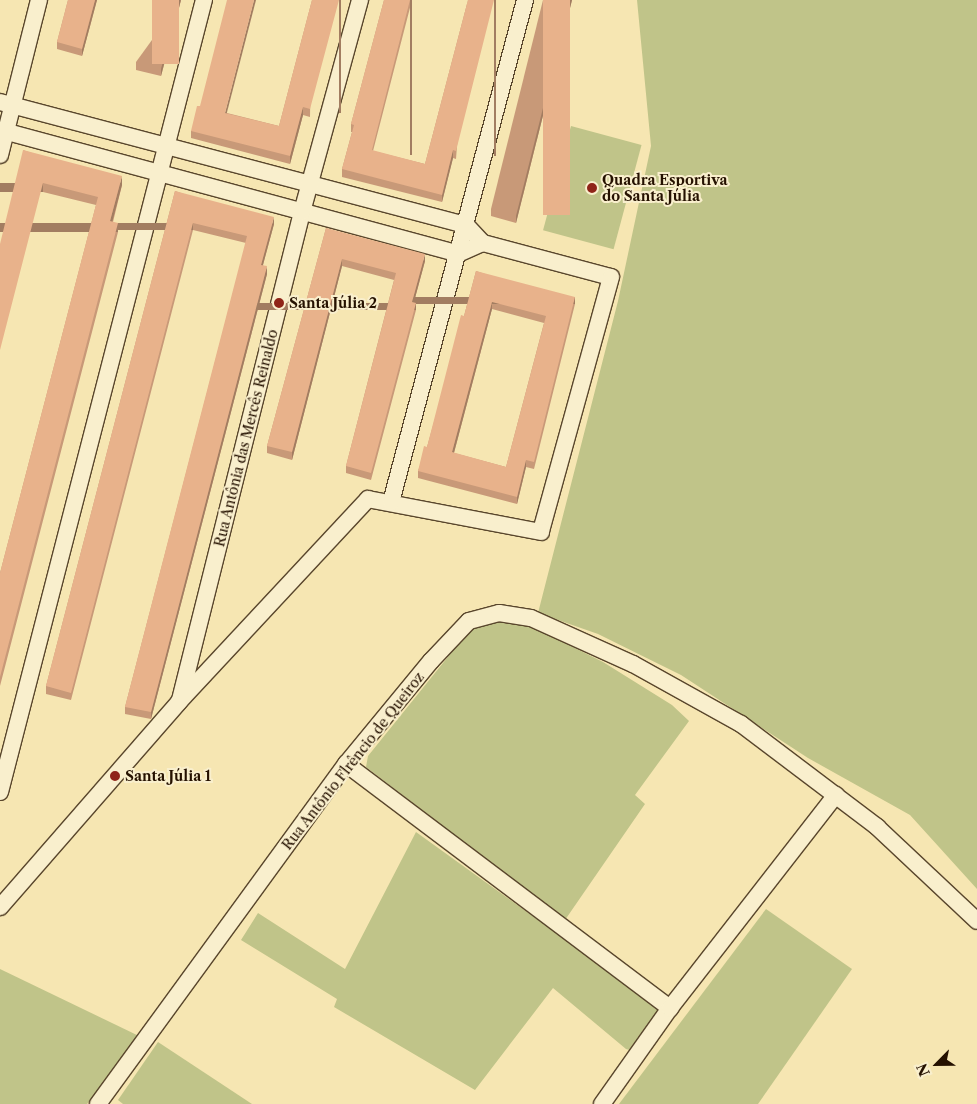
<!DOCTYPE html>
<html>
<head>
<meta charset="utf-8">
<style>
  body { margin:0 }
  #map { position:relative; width:977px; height:1104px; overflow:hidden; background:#f6e6b2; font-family:"Libre Caslon Text",serif }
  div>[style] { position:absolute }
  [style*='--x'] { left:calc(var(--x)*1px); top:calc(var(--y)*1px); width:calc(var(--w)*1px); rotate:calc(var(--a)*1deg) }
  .green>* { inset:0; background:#c0c489; transform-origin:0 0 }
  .roads { filter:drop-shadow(1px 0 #59462c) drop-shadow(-1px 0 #59462c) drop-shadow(0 1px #59462c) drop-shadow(0 -1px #59462c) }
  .street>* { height:16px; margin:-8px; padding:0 8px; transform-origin:8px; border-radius:8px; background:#f9efcd }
  .wall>* { inset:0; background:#c89978 }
  .shaded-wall>* { inset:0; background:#a27d61; transform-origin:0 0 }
  .building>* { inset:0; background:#e8b28b; transform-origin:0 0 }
  .dots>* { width:14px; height:14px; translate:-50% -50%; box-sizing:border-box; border:2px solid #f9efcd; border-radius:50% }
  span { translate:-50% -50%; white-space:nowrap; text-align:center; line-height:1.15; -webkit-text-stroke:4px #f9efcd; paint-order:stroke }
  .poi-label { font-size:14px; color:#251100; font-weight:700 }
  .left { translate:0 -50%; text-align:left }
  .street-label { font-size:14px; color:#251100 }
  .north { position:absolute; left:912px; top:1039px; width:50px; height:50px; -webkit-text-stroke:4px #f9efcd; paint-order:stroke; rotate:247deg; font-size:14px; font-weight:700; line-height:20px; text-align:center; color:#251100 }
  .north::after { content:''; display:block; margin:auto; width:18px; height:22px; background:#251100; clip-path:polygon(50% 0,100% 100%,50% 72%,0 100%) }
</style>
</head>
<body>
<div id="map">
  <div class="green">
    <i style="clip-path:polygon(637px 0,977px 0,977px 889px,910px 815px,808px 758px,681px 675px,598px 634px,538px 613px,618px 301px,651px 146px)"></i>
    <i style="left:571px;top:126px;width:73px;height:108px;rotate:15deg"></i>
    <i style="clip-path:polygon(501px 621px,535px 628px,603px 662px,672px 705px,689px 721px,635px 795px,645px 804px,565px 920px,366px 767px,368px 756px,468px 632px,478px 625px)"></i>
    <i style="clip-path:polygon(416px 832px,660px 1008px,633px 1051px,626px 1049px,553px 988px,475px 1090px,334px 1007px,337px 999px,241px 940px,258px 913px,345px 969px)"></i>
    <i style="clip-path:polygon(766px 909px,852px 969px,758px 1104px,619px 1104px)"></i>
    <i style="clip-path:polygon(0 969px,139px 1036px,87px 1104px,0 1104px)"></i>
    <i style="clip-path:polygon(158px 1042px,252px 1104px,123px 1104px,118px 1100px)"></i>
  </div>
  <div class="roads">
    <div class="street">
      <i style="--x:0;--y:102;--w:482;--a:14.8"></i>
      <i style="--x:466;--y:225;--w:25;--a:47"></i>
      <i style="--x:483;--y:243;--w:132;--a:14.9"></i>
      <i style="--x:611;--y:277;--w:264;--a:105.4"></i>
      <i style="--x:541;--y:532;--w:176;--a:-169.2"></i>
      <i style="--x:368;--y:499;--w:277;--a:133"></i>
      <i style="--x:179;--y:702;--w:272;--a:131.1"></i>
      <i style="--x:0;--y:130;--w:474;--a:15.1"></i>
      <i style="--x:458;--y:254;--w:27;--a:-24"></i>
      <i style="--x:0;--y:155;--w:160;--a:-75.9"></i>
      <i style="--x:391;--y:502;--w:520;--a:-75.05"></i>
      <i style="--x:180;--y:700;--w:503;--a:-75.96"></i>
      <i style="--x:302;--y:212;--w:220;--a:-74.7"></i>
      <i style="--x:346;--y:764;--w:406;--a:37"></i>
      <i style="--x:0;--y:792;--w:818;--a:-75.56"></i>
      <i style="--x:98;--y:1104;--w:421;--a:-53.9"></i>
      <i style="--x:346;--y:764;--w:134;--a:-50.5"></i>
      <i style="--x:431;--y:661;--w:55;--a:-46.5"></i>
      <i style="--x:469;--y:621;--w:31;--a:-15"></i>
      <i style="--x:499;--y:613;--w:32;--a:9"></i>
      <i style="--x:531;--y:618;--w:112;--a:24.3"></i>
      <i style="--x:633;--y:664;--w:124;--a:29.1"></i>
      <i style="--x:741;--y:724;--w:171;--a:37.1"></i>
      <i style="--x:877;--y:827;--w:137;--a:43.2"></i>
      <i style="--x:602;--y:1104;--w:118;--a:-54.7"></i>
      <i style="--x:670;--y:1008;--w:270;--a:-52.1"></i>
    </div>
  </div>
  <div class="wall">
    <i style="clip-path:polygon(68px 0,97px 0,82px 56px,57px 49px,57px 42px)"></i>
    <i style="clip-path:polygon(181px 0,161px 76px,136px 70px,136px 62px)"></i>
    <i style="clip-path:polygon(312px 0,310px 117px,303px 115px,290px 164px,191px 138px,191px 131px,227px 113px,279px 126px)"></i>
    <i style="clip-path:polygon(384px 0,412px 0,373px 151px,425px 164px,468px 0,456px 159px,453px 158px,442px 202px,342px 177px,342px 169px,352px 132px,351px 132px,351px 124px)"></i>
    <i style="clip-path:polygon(543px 0,572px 0,516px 223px,491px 216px,491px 209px)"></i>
    <i style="clip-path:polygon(23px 150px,122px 185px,113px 222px,118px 232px,0 686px,0 573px,96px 205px,43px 192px)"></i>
    <i style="clip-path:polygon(175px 191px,274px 224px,263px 265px,267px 274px,151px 719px,125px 714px,125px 707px,246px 243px,193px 230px,71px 700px,46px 694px,46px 686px)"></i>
    <i style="clip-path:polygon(326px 228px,425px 261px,414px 302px,416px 310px,371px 480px,346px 473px,346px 466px,394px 280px,342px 266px,292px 460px,267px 453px,267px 446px)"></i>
    <i style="clip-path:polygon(evenodd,476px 271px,575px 304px,534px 469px,526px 467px,517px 504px,418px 478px,418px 471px,427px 447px,464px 316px,476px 271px,492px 309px,544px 323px,506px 467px,454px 453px,492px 309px)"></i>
  </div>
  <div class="shaded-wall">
    <i style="clip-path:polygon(95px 0,97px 0,82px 56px,82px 49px)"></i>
    <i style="clip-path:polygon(179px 0,181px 0,161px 76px,161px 69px)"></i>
    <i style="clip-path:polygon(254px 0,256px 0,225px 120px,225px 113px)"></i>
    <i style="left:339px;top:0;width:2px;height:113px"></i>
    <i style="left:410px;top:0;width:2px;height:155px"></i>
    <i style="left:494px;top:0;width:2px;height:156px"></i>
    <i style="clip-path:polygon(570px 0,572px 0,516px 223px,516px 216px)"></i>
    <i style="clip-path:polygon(303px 107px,303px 115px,290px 164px,290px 156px)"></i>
    <i style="clip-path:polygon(453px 150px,453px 158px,442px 202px,442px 195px)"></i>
    <i style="clip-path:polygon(122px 176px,122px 185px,110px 230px,110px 221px)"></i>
    <i style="left:43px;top:183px;width:9px;height:172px;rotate:90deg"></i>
    <i style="clip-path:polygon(274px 217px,274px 224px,261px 272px,261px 265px)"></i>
    <i style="left:118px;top:223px;width:9px;height:469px;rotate:90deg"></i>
    <i style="left:193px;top:223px;width:7px;height:486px;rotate:90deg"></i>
    <i style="clip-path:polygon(425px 254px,425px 261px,412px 309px,412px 302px)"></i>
    <i style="clip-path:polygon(342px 259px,342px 266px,292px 460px,292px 452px)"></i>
    <i style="clip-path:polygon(267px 266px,267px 274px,151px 719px,151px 712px)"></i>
    <i style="left:575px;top:297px;width:7px;height:170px;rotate:90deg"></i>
    <i style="clip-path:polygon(492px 302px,492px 309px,452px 460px,452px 452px)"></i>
    <i style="left:416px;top:303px;width:7px;height:176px;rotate:90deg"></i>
    <i style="clip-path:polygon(526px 460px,526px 467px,517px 504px,517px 497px)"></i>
  </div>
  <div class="building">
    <i style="clip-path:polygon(68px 0,95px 0,82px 49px,57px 42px)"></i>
    <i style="left:152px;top:0;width:27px;height:64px"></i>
    <i style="clip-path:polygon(227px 0,254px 0,225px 113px,279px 126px,312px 0,339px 0,310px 109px,303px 107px,290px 156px,191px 131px,197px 106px,200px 106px)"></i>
    <i style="clip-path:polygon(384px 0,410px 0,372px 150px,425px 164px,468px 0,494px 0,456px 151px,453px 150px,442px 195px,342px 169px,354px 125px,351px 124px)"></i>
    <i style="left:543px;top:0;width:27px;height:215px"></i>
    <i style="clip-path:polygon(23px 150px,122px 176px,110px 221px,118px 223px,0 677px,0 573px,98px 197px,43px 183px,0 350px,0 244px)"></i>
    <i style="clip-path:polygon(175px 191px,274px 217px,261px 265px,267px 266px,151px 712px,125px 707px,247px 236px,193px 223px,71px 693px,46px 686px)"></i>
    <i style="clip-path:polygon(326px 228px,425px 254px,412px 302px,416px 303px,371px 473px,346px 466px,396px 273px,342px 259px,292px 452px,267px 446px)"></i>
    <i style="clip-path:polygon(evenodd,476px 271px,575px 297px,534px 462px,526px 460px,517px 497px,418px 471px,424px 446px,427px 447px,461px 315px,464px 316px,476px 271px,492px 302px,546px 316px,506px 467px,452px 452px,492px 302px)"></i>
  </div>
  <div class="dots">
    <i style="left:592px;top:188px;background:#8f2418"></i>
    <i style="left:279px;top:303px;background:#8f2418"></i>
    <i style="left:115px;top:776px;background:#8f2418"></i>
  </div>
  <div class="poi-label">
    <span class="left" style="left:602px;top:188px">Quadra Esportiva<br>do Santa Júlia</span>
    <span class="left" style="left:289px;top:303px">Santa Júlia 2</span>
    <span class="left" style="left:125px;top:776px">Santa Júlia 1</span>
  </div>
  <div class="street-label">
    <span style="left:246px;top:438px;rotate:-76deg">Rua Antônia das Mercês Reinaldo</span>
    <span style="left:353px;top:761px;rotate:-52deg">Rua Antônio Flrêncio de Queiroz</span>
  </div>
  <div class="north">N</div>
</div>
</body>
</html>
